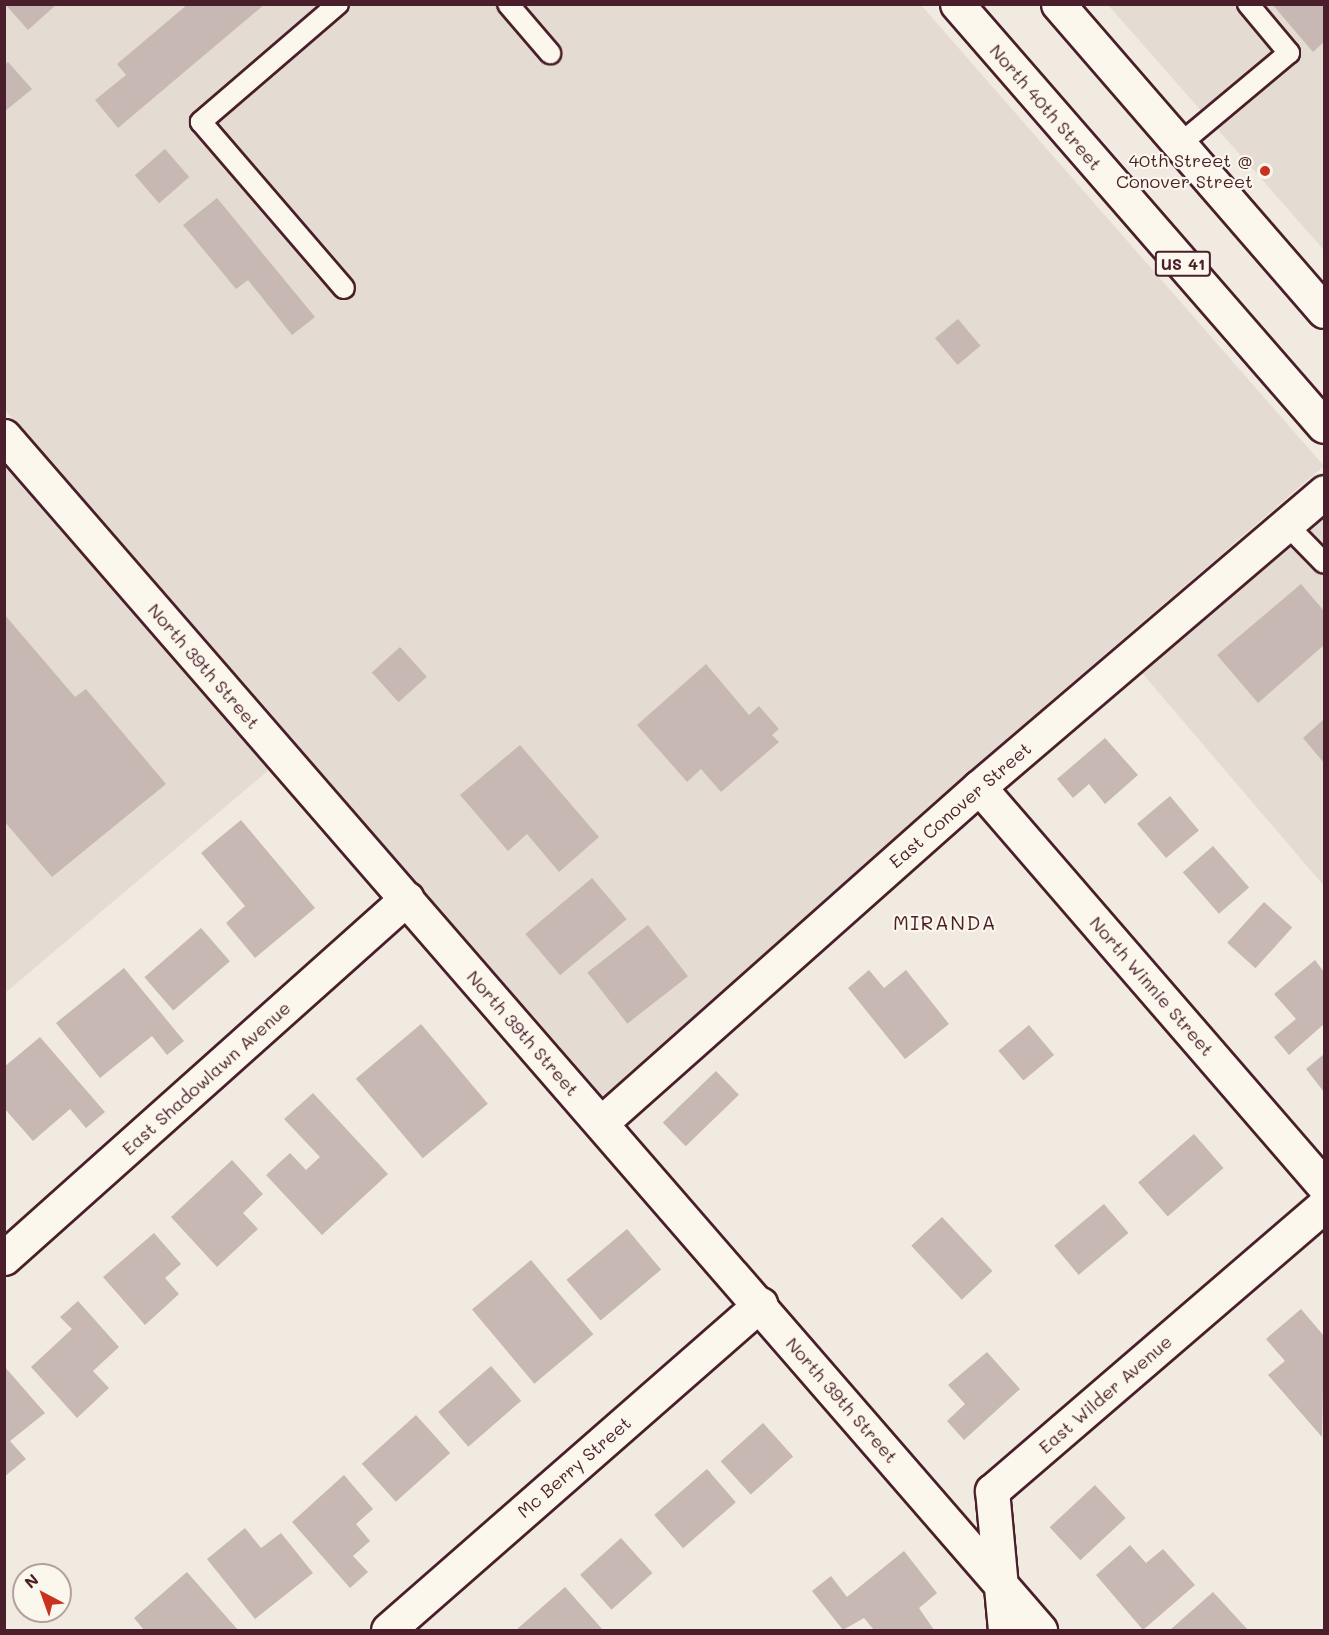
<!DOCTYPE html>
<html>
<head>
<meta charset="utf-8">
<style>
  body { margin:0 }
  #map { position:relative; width:1329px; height:1635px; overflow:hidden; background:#f0eae0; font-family:Mali,sans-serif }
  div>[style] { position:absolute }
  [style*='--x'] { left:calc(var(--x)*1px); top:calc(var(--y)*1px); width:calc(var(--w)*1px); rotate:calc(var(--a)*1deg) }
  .built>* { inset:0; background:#e4dbd2 }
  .building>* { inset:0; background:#c8b8b3; transform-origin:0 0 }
  .roads { filter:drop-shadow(2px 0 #4a1f2b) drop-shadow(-2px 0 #4a1f2b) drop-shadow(0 2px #4a1f2b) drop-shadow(0 -2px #4a1f2b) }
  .lane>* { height:20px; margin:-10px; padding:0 10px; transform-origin:10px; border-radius:10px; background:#fbf7ec }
  .street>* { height:33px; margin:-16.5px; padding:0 16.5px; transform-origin:16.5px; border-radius:16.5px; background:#fbf7ec }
  .primary>* { height:33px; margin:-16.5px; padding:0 16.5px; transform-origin:16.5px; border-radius:16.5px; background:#fbf7ec }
  .dots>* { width:16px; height:16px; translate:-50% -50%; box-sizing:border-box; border:3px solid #fbf7ec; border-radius:50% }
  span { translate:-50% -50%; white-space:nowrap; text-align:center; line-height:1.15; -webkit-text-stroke:4.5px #fbf7ec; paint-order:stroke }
  .shield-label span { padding:2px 4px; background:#fbf7ec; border:2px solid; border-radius:4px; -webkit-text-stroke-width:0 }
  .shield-label { font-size:16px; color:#4a1f2b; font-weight:700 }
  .street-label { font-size:18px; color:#4a1f2b }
  .poi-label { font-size:18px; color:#4a1f2b }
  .right { translate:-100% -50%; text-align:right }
  .neighbourhood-label { font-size:20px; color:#4a1f2b; letter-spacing:1.5px }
  .frame { position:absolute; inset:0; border:6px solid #4a1f2b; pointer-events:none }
  .north { position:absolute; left:12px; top:1563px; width:60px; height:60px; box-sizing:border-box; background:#fbf7ec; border:2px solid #b4a19f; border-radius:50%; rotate:319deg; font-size:16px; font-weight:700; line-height:24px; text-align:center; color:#4a1f2b }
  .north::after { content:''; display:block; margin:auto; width:21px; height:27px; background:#c8321e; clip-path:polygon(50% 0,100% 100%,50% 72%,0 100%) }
</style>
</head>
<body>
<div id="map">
  <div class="built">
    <i style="clip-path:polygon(4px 5px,921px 5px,1324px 466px,954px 784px,602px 1098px,5px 410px)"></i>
    <i style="clip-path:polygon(1108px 5px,1324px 5px,1324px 250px)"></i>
    <i style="clip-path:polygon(4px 462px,271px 768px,5px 993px,4px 993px)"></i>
    <i style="clip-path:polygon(1324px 517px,1324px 886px,1142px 673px)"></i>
  </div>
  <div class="building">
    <i style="clip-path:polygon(5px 4px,57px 4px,28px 30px)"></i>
    <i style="clip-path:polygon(188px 4px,265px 4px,118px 128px,95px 100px,126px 75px,117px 64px)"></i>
    <i style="clip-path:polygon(1272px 4px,1324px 4px,1324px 42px,1313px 52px)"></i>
    <i style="clip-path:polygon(8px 62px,32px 89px,4px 112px,4px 65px)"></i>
    <i style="left:165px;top:149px;width:37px;height:40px;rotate:49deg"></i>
    <i style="clip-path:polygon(217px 198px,315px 317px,292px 335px,248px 280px,236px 289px,183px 225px)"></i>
    <i style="left:958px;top:319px;width:35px;height:30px;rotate:50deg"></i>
    <i style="clip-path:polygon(1301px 584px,1324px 611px,1324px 645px,1258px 703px,1217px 655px)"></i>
    <i style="clip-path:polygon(4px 614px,75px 697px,86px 689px,166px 784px,52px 877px,4px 821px)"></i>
    <i style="left:400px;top:647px;width:40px;height:38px;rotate:48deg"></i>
    <i style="clip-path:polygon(706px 664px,749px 715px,759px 706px,779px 729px,772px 735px,779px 742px,721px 792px,701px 769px,687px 782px,637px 725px)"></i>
    <i style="clip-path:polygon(1324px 719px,1324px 763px,1303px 738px)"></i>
    <i style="clip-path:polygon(1105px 738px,1138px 775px,1105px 804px,1089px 784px,1073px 798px,1057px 779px)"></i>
    <i style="clip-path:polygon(520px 745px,599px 837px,559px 872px,527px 834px,508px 851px,460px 795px)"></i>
    <i style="left:1170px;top:796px;width:45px;height:43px;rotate:50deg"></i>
    <i style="clip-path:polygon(241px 820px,315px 908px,255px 958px,226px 923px,245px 906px,201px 853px)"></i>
    <i style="left:1213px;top:846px;width:55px;height:40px;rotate:49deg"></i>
    <i style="left:592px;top:878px;width:54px;height:87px;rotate:50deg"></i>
    <i style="left:1264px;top:902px;width:38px;height:55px;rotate:42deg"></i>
    <i style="left:648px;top:925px;width:65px;height:77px;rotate:52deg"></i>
    <i style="left:201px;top:928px;width:44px;height:75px;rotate:49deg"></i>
    <i style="clip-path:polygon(1315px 960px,1324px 972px,1324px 1024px,1289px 1055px,1274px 1037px,1296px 1019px,1274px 994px)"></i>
    <i style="clip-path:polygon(124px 968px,184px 1041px,167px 1055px,152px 1036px,100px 1078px,56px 1023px)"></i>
    <i style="clip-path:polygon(869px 970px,884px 988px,906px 970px,949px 1024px,905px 1059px,848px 988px)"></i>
    <i style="left:421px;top:1024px;width:104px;height:85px;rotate:50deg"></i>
    <i style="left:1029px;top:1025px;width:39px;height:40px;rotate:50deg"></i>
    <i style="clip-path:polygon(40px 1037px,105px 1112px,86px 1128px,70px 1109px,33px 1141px,4px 1108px,4px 1067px)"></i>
    <i style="clip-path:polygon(1324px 1054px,1324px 1092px,1306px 1069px)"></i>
    <i style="left:716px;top:1071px;width:33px;height:74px;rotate:46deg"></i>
    <i style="clip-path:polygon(313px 1093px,388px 1174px,322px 1235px,266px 1175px,290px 1153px,306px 1170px,320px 1157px,284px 1119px)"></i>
    <i style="left:1194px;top:1134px;width:45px;height:74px;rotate:49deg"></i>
    <i style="clip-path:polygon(232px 1160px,263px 1194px,243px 1213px,258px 1229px,217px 1267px,171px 1217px)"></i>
    <i style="left:1104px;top:1204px;width:38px;height:65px;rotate:50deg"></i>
    <i style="left:942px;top:1217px;width:74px;height:42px;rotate:47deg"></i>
    <i style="left:627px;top:1229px;width:53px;height:79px;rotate:50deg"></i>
    <i style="clip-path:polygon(154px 1233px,181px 1264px,165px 1278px,179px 1294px,145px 1325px,103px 1277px)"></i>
    <i style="left:531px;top:1260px;width:97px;height:77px;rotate:50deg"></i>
    <i style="clip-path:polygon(78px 1301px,119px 1347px,93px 1371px,109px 1388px,77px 1418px,31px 1367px,72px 1329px,60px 1317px)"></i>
    <i style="clip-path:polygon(1301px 1309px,1324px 1336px,1322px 1437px,1268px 1375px,1285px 1361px,1266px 1339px)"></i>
    <i style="clip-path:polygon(987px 1352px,1020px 1389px,964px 1440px,947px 1421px,965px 1404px,948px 1385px)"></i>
    <i style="clip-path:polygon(4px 1366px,45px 1413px,10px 1441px,26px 1459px,4px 1477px)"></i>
    <i style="left:491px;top:1366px;width:46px;height:70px;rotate:49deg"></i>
    <i style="left:416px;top:1415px;width:51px;height:73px;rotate:48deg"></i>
    <i style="left:763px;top:1423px;width:45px;height:57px;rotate:48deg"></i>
    <i style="left:707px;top:1469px;width:44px;height:70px;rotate:49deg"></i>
    <i style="clip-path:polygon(344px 1475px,373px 1509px,356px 1524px,370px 1541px,353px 1556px,368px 1572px,350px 1588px,292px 1522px)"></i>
    <i style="left:1095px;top:1485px;width:45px;height:62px;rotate:47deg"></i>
    <i style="clip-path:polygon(245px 1528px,261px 1548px,281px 1533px,313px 1573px,255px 1619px,207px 1559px)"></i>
    <i style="left:621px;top:1538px;width:47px;height:55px;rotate:48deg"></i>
    <i style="clip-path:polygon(1130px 1545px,1146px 1563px,1163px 1549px,1195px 1585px,1143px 1630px,1096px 1575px)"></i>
    <i style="clip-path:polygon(904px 1551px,937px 1593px,919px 1608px,934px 1630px,874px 1630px,864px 1618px,843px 1630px,812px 1591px,831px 1576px,847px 1597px)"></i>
    <i style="clip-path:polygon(187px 1572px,238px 1630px,144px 1630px,134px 1618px)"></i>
    <i style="clip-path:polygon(565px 1587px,603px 1630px,516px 1630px)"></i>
    <i style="clip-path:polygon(1213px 1592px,1248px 1630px,1170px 1630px)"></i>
  </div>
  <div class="roads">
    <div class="lane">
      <i style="--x:338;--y:4;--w:181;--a:139.3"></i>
      <i style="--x:201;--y:122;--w:219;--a:49.3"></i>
      <i style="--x:508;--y:4;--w:65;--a:49.4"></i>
      <i style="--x:1180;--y:144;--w:142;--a:-39.9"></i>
      <i style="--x:1289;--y:53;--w:64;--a:-129.9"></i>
      <i style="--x:1286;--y:524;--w:54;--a:45.7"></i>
    </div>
    <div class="street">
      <i style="--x:4;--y:436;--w:1581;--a:49.05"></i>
      <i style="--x:979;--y:787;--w:527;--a:49.15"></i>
      <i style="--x:601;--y:1123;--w:506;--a:-41.63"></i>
      <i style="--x:979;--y:787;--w:454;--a:-40.5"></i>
      <i style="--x:4;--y:1258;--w:540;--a:-41.77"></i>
      <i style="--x:388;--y:1630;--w:495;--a:-41.2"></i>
      <i style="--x:1005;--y:1630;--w:140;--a:-95.3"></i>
      <i style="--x:992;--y:1491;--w:438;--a:-40.7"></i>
    </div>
    <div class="primary">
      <i style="--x:957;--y:4;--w:559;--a:48.99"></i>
      <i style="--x:1058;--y:4;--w:406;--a:49.1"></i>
    </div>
  </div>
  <div class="dots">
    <i style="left:1265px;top:171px;background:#c8321e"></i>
  </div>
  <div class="shield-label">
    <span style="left:1183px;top:264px">US 41</span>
  </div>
  <div class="street-label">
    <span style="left:1046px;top:107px;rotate:49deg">North 40th Street</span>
    <span style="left:204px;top:666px;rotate:49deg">North 39th Street</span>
    <span style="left:960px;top:805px;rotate:-41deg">East Conover Street</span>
    <span style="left:1152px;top:986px;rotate:49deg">North Winnie Street</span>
    <span style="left:523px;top:1033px;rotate:49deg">North 39th Street</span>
    <span style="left:206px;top:1078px;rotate:-42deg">East Shadowlawn Avenue</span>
    <span style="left:1105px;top:1394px;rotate:-41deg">East Wilder Avenue</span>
    <span style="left:842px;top:1400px;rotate:49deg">North 39th Street</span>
    <span style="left:574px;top:1467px;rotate:-41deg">Mc Berry Street</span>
  </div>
  <div class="poi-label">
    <span class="right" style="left:1253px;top:171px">40th Street @<br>Conover Street</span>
  </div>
  <div class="neighbourhood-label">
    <span style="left:945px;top:922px">MIRANDA</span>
  </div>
  <div class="frame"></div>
  <div class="north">N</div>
</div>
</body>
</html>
